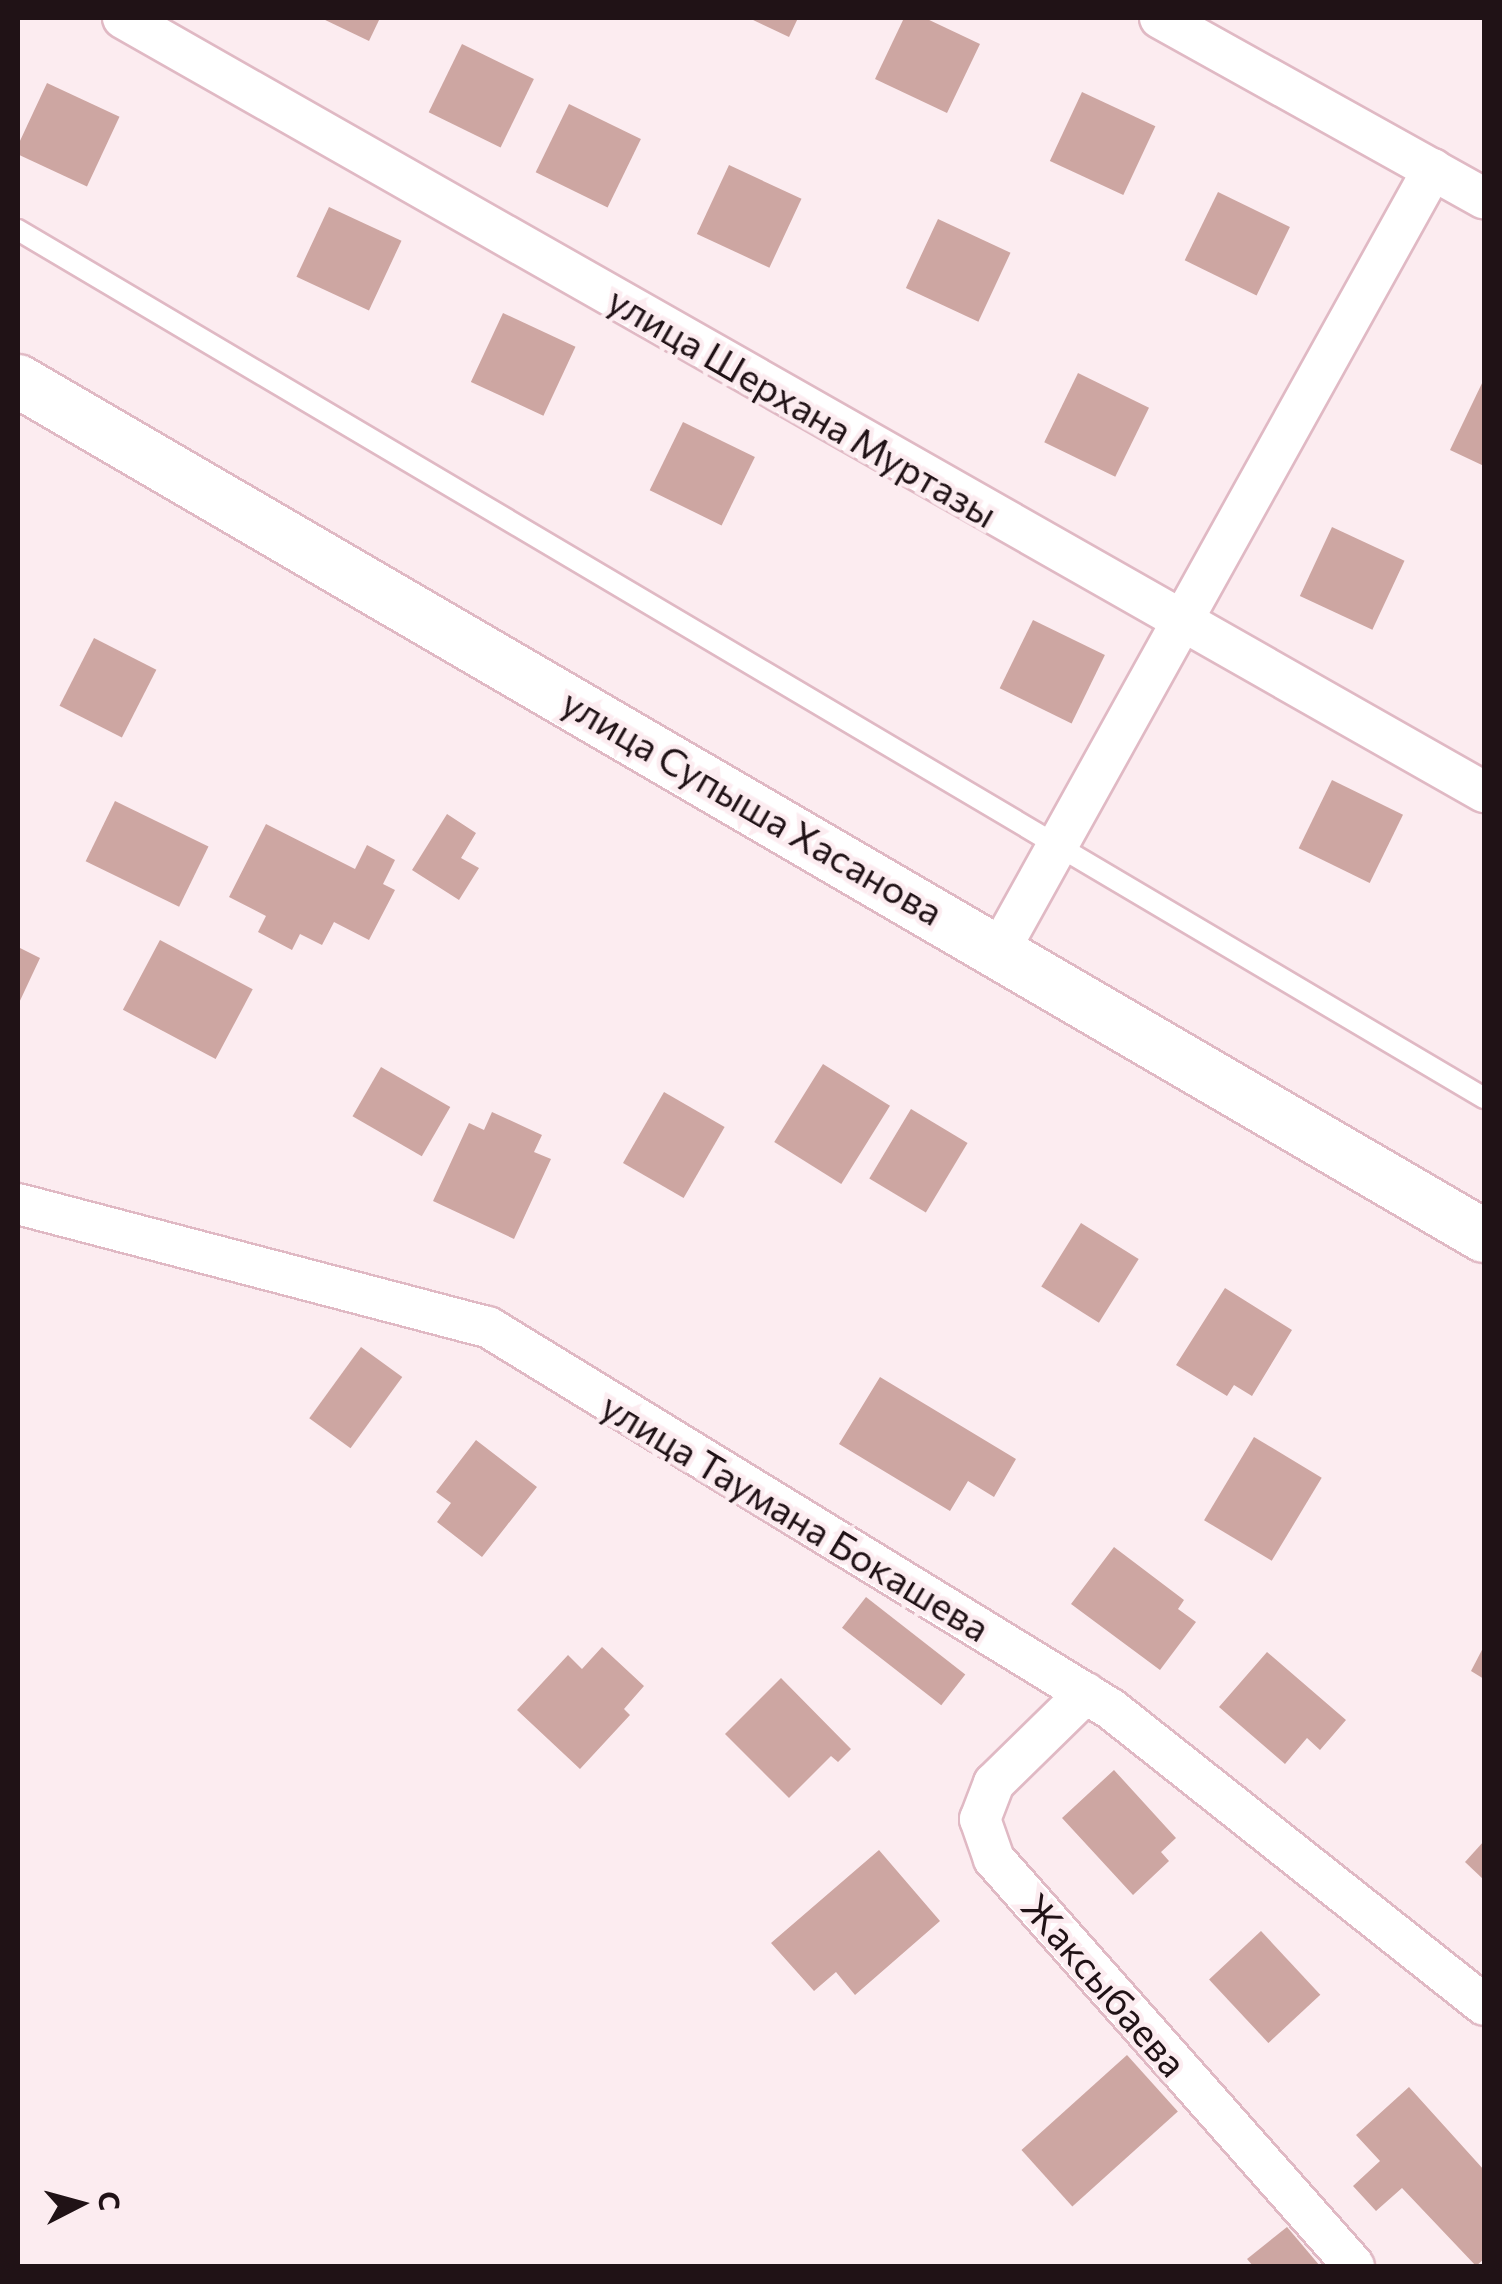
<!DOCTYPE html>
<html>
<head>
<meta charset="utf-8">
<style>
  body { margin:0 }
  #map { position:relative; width:1502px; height:2284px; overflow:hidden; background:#fcecf0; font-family:Commissioner,sans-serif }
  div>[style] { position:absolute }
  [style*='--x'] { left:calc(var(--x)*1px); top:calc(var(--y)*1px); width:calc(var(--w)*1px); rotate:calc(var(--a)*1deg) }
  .building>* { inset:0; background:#cda6a2; transform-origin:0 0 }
  .roads { filter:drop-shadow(2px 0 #e0b9c4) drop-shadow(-2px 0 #e0b9c4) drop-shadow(0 2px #e0b9c4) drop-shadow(0 -2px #e0b9c4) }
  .service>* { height:20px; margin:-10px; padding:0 10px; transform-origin:10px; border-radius:10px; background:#fff }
  .minor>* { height:40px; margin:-20px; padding:0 20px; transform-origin:20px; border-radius:20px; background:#fff }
  .tertiary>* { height:52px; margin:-26px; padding:0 26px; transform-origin:26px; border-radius:26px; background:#fff }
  span { translate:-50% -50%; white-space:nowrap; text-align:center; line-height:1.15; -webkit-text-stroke:9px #fcecf0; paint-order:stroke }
  .street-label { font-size:38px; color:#201216 }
  .frame { position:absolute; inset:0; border:20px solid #201216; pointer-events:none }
  .north { position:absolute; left:30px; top:2154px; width:100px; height:100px; -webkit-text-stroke:8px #fcecf0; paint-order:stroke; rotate:84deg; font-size:28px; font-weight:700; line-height:40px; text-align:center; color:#201216 }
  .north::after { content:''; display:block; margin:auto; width:35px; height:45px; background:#201216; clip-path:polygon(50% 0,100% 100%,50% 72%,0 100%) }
</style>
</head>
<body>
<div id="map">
  <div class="building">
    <i style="clip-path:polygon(321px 18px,380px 18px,369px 41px)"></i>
    <i style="clip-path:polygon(749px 18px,798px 18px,789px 37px)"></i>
    <i style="clip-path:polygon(904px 18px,925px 18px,980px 44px,947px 113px,875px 79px)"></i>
    <i style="left:462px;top:44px;width:80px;height:76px;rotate:26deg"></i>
    <i style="left:47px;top:83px;width:80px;height:77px;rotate:25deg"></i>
    <i style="left:1082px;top:92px;width:81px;height:76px;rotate:25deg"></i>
    <i style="left:569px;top:104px;width:80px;height:76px;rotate:26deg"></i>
    <i style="left:729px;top:165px;width:80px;height:76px;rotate:25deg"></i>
    <i style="left:1218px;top:192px;width:80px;height:76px;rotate:26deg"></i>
    <i style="left:329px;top:207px;width:80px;height:77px;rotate:25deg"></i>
    <i style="left:938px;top:219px;width:80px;height:76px;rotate:25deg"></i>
    <i style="left:503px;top:313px;width:80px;height:76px;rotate:25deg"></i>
    <i style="left:1078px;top:373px;width:79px;height:77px;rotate:26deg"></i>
    <i style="clip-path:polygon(1484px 379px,1484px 466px,1450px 450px)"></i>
    <i style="left:683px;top:422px;width:80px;height:76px;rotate:26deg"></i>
    <i style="left:1332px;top:527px;width:80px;height:76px;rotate:25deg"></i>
    <i style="left:1033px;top:620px;width:80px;height:76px;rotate:26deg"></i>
    <i style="left:94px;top:638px;width:70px;height:76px;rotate:27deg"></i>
    <i style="left:1332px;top:780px;width:79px;height:76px;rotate:26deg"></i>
    <i style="left:115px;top:801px;width:104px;height:67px;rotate:26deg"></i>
    <i style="clip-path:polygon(447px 814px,476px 833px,461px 858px,479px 868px,459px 900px,412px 870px)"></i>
    <i style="clip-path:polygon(266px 824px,355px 869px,367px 845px,395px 860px,383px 884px,395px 890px,369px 940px,334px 922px,322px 945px,300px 934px,292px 950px,258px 932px,266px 916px,229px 897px)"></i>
    <i style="left:160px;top:940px;width:105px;height:79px;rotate:28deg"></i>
    <i style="clip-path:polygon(18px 947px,40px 958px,18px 1005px)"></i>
    <i style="left:823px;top:1064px;width:79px;height:92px;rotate:32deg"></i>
    <i style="left:381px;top:1067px;width:80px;height:57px;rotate:30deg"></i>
    <i style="left:664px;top:1092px;width:70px;height:82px;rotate:30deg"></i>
    <i style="left:911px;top:1109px;width:66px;height:81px;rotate:31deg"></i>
    <i style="clip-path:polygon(492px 1112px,542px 1135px,534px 1152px,551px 1159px,514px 1239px,433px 1201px,469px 1123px,484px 1130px)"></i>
    <i style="left:1081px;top:1223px;width:68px;height:75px;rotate:32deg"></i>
    <i style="clip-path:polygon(1225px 1288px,1292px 1330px,1252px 1396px,1234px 1385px,1227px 1396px,1176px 1365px)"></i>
    <i style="left:361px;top:1347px;width:51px;height:88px;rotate:36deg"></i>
    <i style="clip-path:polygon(880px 1377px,1016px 1459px,994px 1497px,968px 1481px,950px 1511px,839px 1444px)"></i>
    <i style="left:1254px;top:1437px;width:79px;height:97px;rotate:31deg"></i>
    <i style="clip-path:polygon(476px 1440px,537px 1487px,482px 1557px,437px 1522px,451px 1503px,436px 1492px)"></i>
    <i style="clip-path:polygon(1114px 1547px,1184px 1600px,1178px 1609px,1196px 1622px,1160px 1670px,1071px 1604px)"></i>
    <i style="left:866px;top:1597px;width:126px;height:39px;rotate:38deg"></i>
    <i style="clip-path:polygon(1484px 1646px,1484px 1679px,1471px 1671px)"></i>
    <i style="clip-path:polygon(602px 1647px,644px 1686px,624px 1709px,630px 1715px,580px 1769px,517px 1710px,568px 1655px,582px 1669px)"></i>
    <i style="clip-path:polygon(1267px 1652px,1346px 1720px,1320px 1750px,1307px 1738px,1285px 1764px,1219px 1707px)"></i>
    <i style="clip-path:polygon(781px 1678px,851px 1749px,838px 1762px,831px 1756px,789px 1798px,725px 1734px)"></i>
    <i style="clip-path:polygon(1114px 1770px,1176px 1838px,1161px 1852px,1169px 1861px,1133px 1895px,1062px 1818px)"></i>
    <i style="clip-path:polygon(1484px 1841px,1484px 1880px,1465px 1862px)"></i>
    <i style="clip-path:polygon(879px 1850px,940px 1921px,855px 1995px,836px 1972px,814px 1991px,771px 1943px)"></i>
    <i style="left:1261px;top:1931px;width:87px;height:71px;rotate:47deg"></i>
    <i style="left:1127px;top:2055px;width:76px;height:142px;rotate:48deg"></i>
    <i style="clip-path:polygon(1409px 2087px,1484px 2170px,1484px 2259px,1476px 2266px,1402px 2188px,1376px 2211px,1353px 2186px,1380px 2161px,1356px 2135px)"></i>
    <i style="clip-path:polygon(1287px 2227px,1320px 2266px,1253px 2266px,1247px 2259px)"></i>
  </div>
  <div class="roads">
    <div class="service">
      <i style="--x:18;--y:230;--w:1704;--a:30.63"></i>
    </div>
    <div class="minor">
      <i style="--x:123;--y:18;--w:1566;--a:29.63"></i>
      <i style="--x:1160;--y:18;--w:371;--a:29.1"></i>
      <i style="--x:1000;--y:949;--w:892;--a:-60.96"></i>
      <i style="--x:18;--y:1204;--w:486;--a:14.7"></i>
      <i style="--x:488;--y:1327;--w:731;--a:31.52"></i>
      <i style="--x:1111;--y:1709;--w:476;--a:38.4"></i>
      <i style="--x:1086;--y:1693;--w:129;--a:135.6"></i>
      <i style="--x:994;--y:1783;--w:39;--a:111"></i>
      <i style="--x:980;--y:1819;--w:42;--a:70.7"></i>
      <i style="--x:994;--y:1859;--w:543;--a:48.51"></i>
    </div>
    <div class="tertiary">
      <i style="--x:18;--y:381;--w:1697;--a:30.25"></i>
    </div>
  </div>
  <div class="street-label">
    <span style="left:803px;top:406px;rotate:30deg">улица Шерхана Муртазы</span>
    <span style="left:753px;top:806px;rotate:30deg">улица Супыша Хасанова</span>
    <span style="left:796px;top:1516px;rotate:31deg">улица Таумана Бокашева</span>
    <span style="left:1105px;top:1984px;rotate:49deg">Жаксыбаева</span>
  </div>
  <div class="frame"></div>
  <div class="north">С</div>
</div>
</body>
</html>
